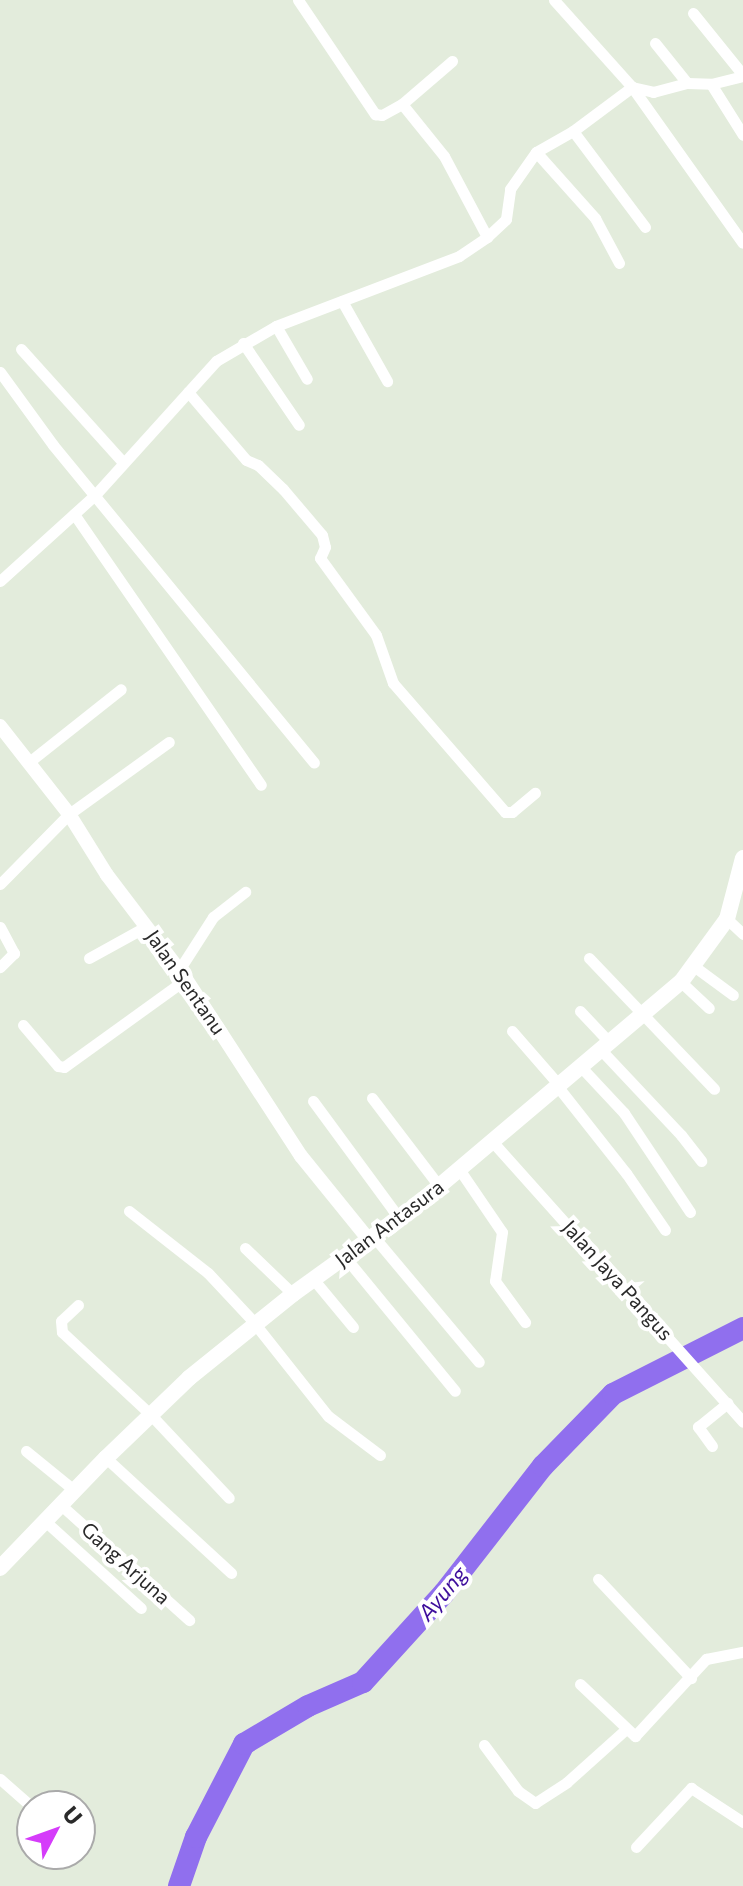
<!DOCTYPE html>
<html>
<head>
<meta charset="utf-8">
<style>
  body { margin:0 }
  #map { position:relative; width:743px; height:1886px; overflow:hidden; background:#e3ecdc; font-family:Commissioner,sans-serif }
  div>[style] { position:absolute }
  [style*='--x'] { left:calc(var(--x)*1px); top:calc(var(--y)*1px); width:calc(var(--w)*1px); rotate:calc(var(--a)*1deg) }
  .river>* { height:22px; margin:-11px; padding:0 11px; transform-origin:11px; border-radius:11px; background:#906fee }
  .minor>* { height:11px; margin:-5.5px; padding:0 5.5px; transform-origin:5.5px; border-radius:5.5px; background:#fff }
  .tertiary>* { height:14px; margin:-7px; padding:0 7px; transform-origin:7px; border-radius:7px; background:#fff }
  .secondary>* { height:16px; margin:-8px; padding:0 8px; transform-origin:8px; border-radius:8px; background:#fff }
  span { translate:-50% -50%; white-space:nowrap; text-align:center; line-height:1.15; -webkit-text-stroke:8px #fff; paint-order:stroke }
  .street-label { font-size:20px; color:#2a2a2a }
  .water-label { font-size:22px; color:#3d0d9b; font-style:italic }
  .north { position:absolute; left:16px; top:1790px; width:80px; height:80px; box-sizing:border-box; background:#fff; border:2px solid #aaa; border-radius:50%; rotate:49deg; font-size:22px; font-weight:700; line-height:32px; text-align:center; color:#2a2a2a }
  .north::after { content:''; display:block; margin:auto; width:28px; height:36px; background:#d53cfa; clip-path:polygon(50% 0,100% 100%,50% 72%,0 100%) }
</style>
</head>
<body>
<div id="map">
  <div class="river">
    <i style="--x:179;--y:1886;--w:52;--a:-70.9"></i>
    <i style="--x:196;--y:1837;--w:105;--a:-62.7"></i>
    <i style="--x:244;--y:1744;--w:74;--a:-30.7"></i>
    <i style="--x:308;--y:1706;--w:60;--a:-23.6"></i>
    <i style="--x:363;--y:1682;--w:120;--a:-47.7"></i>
    <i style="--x:444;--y:1593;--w:161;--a:-52.1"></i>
    <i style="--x:543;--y:1466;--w:100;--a:-45.8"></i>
    <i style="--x:613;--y:1394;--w:146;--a:-26.9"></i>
  </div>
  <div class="minor">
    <i style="--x:298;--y:0;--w:138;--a:56"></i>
    <i style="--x:375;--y:114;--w:7;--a:8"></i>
    <i style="--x:382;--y:115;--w:23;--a:-29"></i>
    <i style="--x:402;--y:104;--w:67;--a:51.1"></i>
    <i style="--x:444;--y:156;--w:92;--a:62"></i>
    <i style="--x:554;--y:0;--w:117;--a:48.1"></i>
    <i style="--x:632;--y:87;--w:191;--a:54.6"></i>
    <i style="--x:693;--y:13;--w:80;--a:51.1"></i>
    <i style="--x:655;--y:43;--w:51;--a:51.3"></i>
    <i style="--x:711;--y:84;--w:60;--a:57.9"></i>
    <i style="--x:632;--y:87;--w:22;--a:13"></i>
    <i style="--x:653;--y:92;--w:35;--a:-15"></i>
    <i style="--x:687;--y:83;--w:24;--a:2"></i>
    <i style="--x:711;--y:84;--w:33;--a:-14"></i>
    <i style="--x:402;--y:104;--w:66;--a:-40.7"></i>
    <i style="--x:573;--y:131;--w:120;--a:53.1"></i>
    <i style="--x:536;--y:152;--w:89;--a:48.2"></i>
    <i style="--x:595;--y:218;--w:51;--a:61.9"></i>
    <i style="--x:342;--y:301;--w:92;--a:60.6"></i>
    <i style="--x:276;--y:326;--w:61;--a:59.7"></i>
    <i style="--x:243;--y:343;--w:99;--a:55.7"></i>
    <i style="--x:21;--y:349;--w:151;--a:48"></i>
    <i style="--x:0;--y:372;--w:90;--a:54"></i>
    <i style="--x:53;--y:445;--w:411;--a:50.6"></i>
    <i style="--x:188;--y:392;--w:89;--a:49.5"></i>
    <i style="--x:246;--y:460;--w:13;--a:23"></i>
    <i style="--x:258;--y:465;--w:35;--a:44"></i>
    <i style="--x:283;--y:489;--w:60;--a:49.7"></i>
    <i style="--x:322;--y:535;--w:12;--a:76"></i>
    <i style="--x:325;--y:547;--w:12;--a:114"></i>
    <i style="--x:320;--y:558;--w:95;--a:54"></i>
    <i style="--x:376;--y:635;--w:51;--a:70.5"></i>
    <i style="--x:393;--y:683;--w:171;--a:49"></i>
    <i style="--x:505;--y:812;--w:7;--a:0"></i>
    <i style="--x:512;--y:812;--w:30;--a:-40"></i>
    <i style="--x:74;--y:514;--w:329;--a:55.4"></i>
    <i style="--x:0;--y:581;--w:128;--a:-42.2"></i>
    <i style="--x:95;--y:495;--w:181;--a:-47.9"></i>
    <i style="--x:216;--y:361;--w:69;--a:-30.3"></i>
    <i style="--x:276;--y:326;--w:196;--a:-20.9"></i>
    <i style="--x:459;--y:256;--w:34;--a:-34"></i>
    <i style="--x:487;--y:237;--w:26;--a:-43"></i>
    <i style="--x:506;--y:219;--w:30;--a:-82"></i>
    <i style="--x:510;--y:189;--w:45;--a:-54.9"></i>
    <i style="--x:536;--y:152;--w:43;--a:-29.6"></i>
    <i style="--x:573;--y:131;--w:74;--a:-36.7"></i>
    <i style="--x:29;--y:762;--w:117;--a:-38.4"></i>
    <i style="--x:0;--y:884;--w:98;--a:-45.4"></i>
    <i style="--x:69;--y:814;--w:123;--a:-35.8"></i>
    <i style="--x:727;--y:919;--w:22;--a:43"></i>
    <i style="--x:0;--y:927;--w:30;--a:62"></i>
    <i style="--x:14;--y:953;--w:20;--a:135"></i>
    <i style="--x:89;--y:958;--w:66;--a:-28.9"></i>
    <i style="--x:589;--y:958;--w:181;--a:46.3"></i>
    <i style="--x:695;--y:967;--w:47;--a:36.4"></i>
    <i style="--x:179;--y:970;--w:63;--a:-57.3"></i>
    <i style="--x:213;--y:917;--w:41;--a:-38"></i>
    <i style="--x:681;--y:982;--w:38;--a:43"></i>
    <i style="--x:580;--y:1011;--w:44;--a:46.8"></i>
    <i style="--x:23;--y:1025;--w:54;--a:49.5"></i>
    <i style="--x:58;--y:1066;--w:6;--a:9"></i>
    <i style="--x:64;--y:1067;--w:150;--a:-35.8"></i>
    <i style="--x:512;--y:1031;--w:73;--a:48.9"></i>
    <i style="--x:601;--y:1050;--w:117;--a:46.7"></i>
    <i style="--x:681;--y:1135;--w:33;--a:52"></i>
    <i style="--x:581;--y:1067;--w:63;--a:46.9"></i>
    <i style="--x:624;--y:1113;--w:119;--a:56.3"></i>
    <i style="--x:558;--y:1087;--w:110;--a:51.7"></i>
    <i style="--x:626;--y:1173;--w:69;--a:55.6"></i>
    <i style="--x:372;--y:1098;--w:111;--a:52.7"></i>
    <i style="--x:313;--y:1101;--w:145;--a:53.7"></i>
    <i style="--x:491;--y:1140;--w:378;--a:48.2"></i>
    <i style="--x:459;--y:1169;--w:76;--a:55.7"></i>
    <i style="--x:502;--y:1232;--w:49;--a:98.1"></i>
    <i style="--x:495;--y:1281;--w:51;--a:53.8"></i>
    <i style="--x:129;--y:1211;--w:100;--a:38.1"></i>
    <i style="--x:208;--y:1273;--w:63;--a:46.9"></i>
    <i style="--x:251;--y:1319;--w:124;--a:51.6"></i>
    <i style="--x:328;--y:1416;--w:65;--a:36.9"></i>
    <i style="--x:374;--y:1237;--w:163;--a:50"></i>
    <i style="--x:245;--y:1248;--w:66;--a:43.8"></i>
    <i style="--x:345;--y:1257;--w:173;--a:50.6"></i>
    <i style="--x:314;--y:1280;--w:61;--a:50.3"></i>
    <i style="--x:78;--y:1305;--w:23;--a:137"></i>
    <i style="--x:61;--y:1321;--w:11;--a:85"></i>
    <i style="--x:62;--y:1332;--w:120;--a:43"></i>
    <i style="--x:150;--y:1414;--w:115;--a:46.8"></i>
    <i style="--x:712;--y:1446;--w:24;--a:-126"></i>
    <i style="--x:698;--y:1427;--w:38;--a:-39"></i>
    <i style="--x:26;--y:1451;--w:63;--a:39.2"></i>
    <i style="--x:106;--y:1458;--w:170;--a:42.6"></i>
    <i style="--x:62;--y:1506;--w:171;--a:41.9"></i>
    <i style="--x:46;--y:1522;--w:128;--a:42.2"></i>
    <i style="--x:598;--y:1579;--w:136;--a:46.8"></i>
    <i style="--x:580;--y:1684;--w:76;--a:43.4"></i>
    <i style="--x:635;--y:1736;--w:105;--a:-47.3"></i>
    <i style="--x:706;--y:1659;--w:38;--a:-11"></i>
    <i style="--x:484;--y:1745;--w:57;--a:53.5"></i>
    <i style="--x:518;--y:1791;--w:21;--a:35"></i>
    <i style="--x:535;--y:1803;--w:38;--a:-33"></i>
    <i style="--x:567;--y:1782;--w:79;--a:-41.9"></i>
    <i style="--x:0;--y:1779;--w:43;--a:41.2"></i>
    <i style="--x:636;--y:1847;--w:81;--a:-47"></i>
    <i style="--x:691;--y:1788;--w:62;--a:33.2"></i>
  </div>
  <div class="tertiary">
    <i style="--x:0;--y:726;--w:112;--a:51.9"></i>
    <i style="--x:69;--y:814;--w:72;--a:58.1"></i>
    <i style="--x:107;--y:875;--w:131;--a:52.8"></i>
    <i style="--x:186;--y:979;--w:211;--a:57"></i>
    <i style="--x:301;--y:1156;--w:108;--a:51"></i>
  </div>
  <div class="secondary">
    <i style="--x:0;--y:1568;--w:153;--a:-46.1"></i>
    <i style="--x:106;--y:1458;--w:115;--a:-43.9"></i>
    <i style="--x:189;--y:1378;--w:134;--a:-38.9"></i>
    <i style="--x:293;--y:1294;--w:154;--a:-35.8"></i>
    <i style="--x:418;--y:1204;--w:344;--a:-40.2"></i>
    <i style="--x:681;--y:982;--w:78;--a:-53.9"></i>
    <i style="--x:727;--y:919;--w:63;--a:-75.3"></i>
  </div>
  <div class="street-label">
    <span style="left:186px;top:982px;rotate:55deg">Jalan Sentanu</span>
    <span style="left:389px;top:1223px;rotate:-37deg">Jalan Antasura</span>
    <span style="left:618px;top:1280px;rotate:48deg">Jalan Jaya Pangus</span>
    <span style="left:126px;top:1563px;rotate:42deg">Gang Arjuna</span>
  </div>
  <div class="water-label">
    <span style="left:442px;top:1593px;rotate:-50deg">Ayung</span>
  </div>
  <div class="north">U</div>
</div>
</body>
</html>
